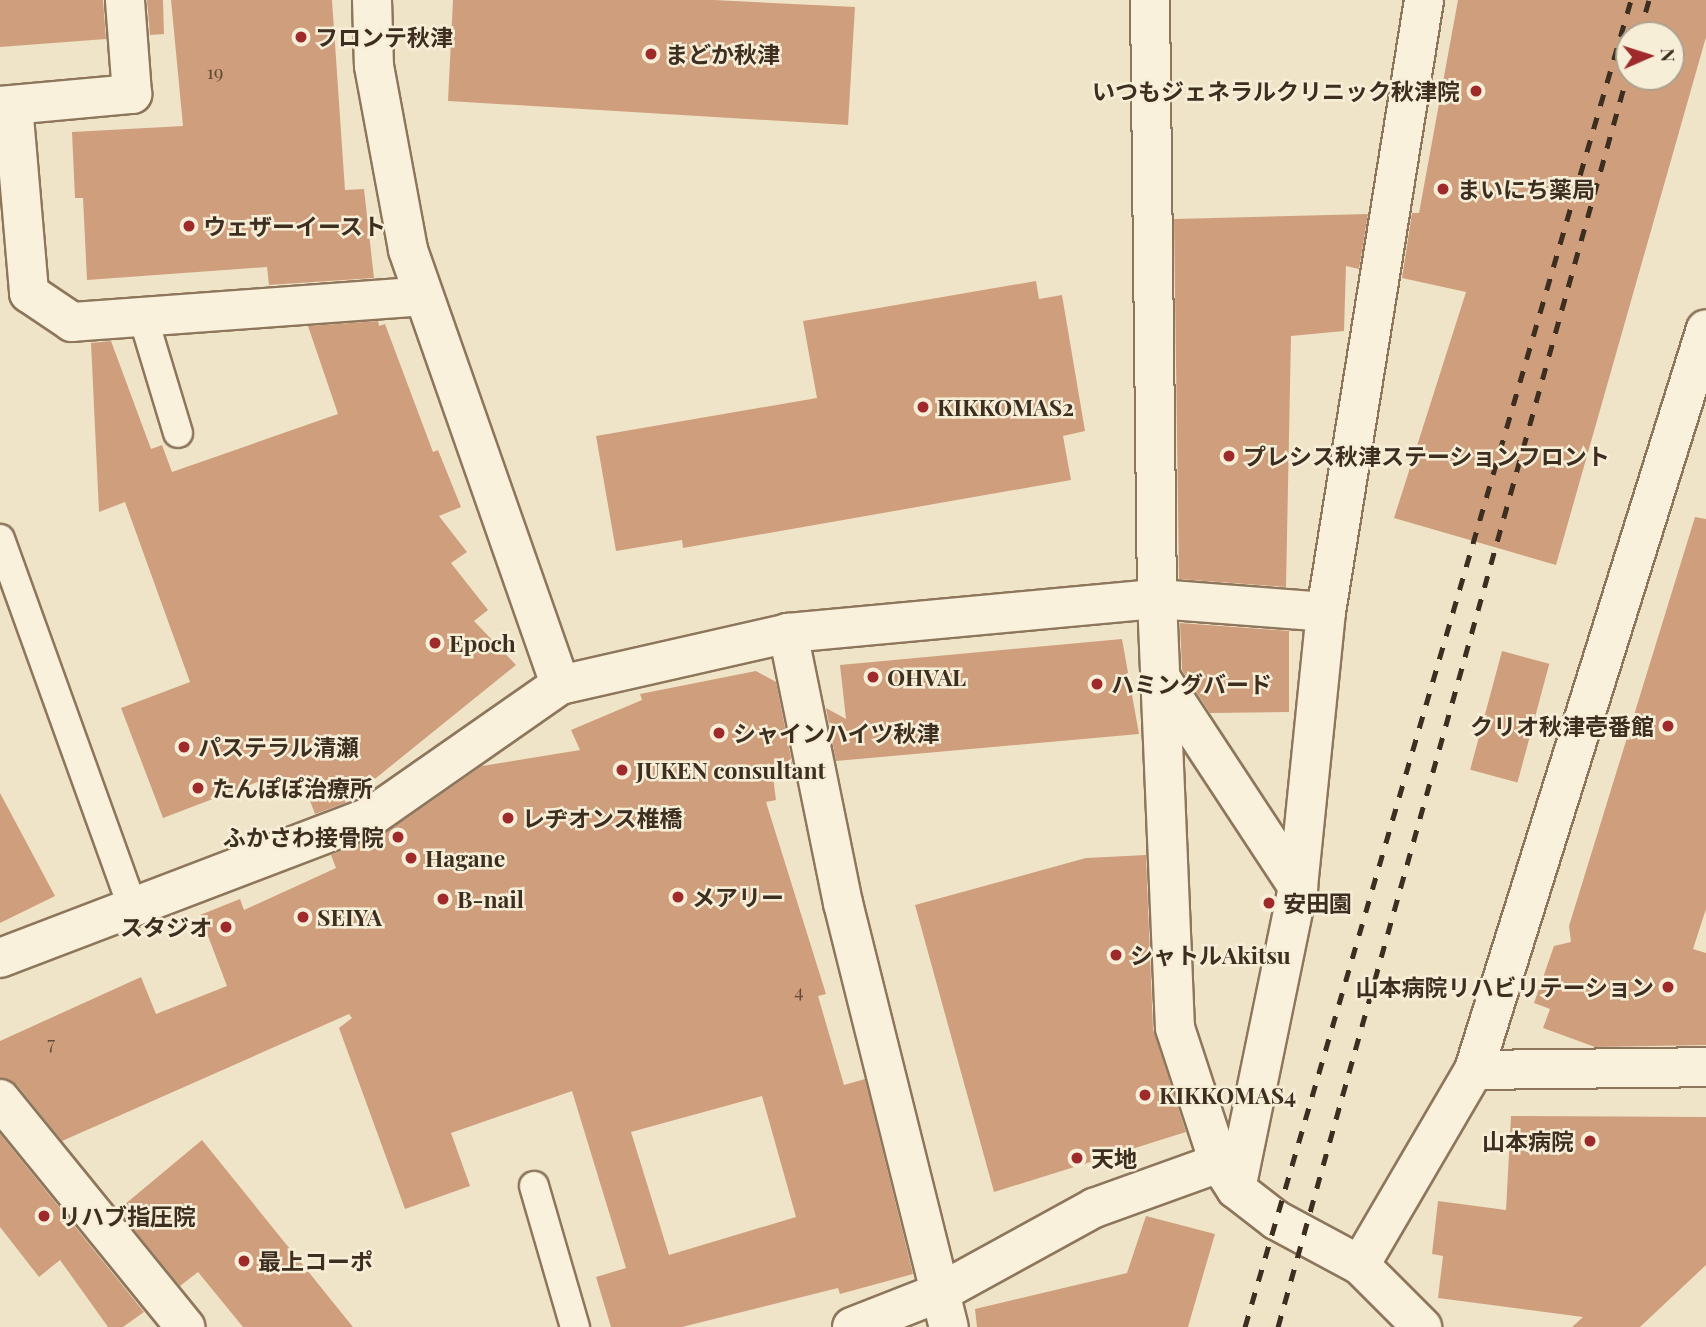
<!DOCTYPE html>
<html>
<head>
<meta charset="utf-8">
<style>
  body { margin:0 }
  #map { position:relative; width:1706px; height:1327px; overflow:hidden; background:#f0e4c8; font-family:"Playfair Display","Noto Sans JP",serif }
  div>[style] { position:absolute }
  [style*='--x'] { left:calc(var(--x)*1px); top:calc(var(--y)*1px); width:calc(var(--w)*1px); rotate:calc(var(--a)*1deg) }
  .building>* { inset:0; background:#cf9f7d; transform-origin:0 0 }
  .roads { filter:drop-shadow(2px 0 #8d765c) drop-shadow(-2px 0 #8d765c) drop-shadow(0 2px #8d765c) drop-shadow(0 -2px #8d765c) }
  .service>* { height:28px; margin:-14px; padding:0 14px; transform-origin:14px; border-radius:14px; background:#faf1dc }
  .minor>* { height:38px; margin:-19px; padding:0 19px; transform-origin:19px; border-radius:19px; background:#faf1dc }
  .rail>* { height:5px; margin-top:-2.5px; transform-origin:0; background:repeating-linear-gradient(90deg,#3d2e20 0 12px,transparent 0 24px) }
  .dots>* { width:19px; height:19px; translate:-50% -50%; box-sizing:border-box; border:4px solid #f7eed8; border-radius:50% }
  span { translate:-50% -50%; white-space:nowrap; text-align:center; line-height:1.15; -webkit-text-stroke:5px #f7eed8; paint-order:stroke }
  .number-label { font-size:19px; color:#624a37 }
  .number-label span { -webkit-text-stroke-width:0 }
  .poi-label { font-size:23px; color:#3d2e20; font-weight:700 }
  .left { translate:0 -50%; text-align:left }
  .right { translate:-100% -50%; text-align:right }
  .north { position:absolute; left:1615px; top:21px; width:70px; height:70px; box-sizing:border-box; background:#f7eed8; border:2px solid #ada18e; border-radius:50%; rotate:87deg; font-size:19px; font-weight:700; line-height:28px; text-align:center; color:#3d2e20 }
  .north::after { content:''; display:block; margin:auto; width:24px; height:32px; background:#9e2a2b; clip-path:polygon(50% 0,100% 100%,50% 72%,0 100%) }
</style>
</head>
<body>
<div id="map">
  <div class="building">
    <i style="clip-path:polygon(0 0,103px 0,106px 39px,0 47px)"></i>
    <i style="clip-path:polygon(147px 0,163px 0,164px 34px,150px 35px)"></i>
    <i style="clip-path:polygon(171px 0,332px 0,345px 190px,364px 189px,374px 278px,269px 285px,267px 267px,87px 280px,83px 198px,75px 198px,72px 132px,183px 126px)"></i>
    <i style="clip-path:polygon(453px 0,714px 0,855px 7px,848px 125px,448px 101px)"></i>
    <i style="clip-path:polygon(evenodd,1458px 0,1706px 0,1706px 37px,1556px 565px,1394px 518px,1466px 292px,1402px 278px,1412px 213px,1419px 213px,1458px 0,1629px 35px,1671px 35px,1671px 77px,1629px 77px,1629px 35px)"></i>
    <i style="clip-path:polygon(1368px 214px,1359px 269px,1346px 266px,1344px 331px,1291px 336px,1286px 587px,1179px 579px,1174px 219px)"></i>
    <i style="clip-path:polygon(1036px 281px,1039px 299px,1062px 295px,1085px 431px,1063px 436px,1071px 480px,683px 548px,682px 540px,616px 551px,596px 436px,817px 398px,803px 321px)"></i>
    <i style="clip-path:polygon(378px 321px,379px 326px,385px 324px,433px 452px,438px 450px,461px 507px,439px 516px,467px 552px,451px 563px,488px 610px,474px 621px,516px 665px,345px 803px,315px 814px,304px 785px,264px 800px,257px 782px,163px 818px,121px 708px,190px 682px,125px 502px,99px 512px,91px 343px,111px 341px,151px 449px,162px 445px,172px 472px,338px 414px,308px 326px)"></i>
    <i style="clip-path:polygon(1695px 517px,1706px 519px,1706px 909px,1693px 949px,1706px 953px,1706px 1045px,1595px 1047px,1543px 1028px,1550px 1009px,1534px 1003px,1554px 946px,1571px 942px,1569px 926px)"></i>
    <i style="clip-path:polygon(1180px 623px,1289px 631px,1289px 712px,1210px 713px,1182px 670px)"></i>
    <i style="clip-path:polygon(1122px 639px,1139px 734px,836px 761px,826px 708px,846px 719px,840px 665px)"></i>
    <i style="left:1502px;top:651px;width:49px;height:123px;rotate:15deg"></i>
    <i style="clip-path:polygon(evenodd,756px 671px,776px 682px,794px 773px,773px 777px,776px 800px,766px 802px,826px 994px,818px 996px,844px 1085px,865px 1079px,913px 1274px,840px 1294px,838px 1288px,682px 1327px,611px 1327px,596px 1277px,626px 1268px,572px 1091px,451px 1133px,470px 1186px,405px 1209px,339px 1028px,352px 1018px,349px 1014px,62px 1141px,17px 1085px,0 1078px,0 1041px,141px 977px,156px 1014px,227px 986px,200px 915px,240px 899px,244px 910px,336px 868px,331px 855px,384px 834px,482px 766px,580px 750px,571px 730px,642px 700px,640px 694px,756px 671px,762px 1096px,796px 1217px,669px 1255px,631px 1132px,762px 1096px)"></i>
    <i style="clip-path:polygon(0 793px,55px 896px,0 923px)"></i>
    <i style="clip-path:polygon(1146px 855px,1153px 1029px,1186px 1132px,994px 1192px,915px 905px,1086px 858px)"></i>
    <i style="clip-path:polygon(1511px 1116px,1706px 1117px,1706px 1265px,1640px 1327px,1572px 1327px,1583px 1317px,1438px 1298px,1443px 1256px,1432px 1254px,1438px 1201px,1506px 1210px)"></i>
    <i style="clip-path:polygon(0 1134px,144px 1312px,123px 1327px,108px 1327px,60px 1260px,39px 1277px,0 1227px)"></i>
    <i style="clip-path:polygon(202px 1140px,353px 1327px,243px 1327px,198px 1272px,180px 1286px,118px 1210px)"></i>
    <i style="clip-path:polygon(1146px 1216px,1215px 1234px,1188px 1327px,977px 1327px,975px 1309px,1127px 1273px)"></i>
  </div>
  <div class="roads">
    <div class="service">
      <i style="--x:143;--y:317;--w:121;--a:73.2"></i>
      <i style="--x:0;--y:539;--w:392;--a:70.2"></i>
      <i style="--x:534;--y:1186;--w:147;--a:73.8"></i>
    </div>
    <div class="minor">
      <i style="--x:372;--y:0;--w:66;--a:88.3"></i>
      <i style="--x:374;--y:66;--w:187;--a:79.5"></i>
      <i style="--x:408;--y:250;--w:461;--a:70.7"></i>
      <i style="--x:1150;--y:0;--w:599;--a:89.33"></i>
      <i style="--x:1157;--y:599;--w:169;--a:4.4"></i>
      <i style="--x:13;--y:105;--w:189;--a:85.1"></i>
      <i style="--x:29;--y:293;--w:52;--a:34"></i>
      <i style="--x:72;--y:322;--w:352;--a:-4.2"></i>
      <i style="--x:0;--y:106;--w:133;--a:-5.2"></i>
      <i style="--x:132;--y:94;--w:94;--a:-94.3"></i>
      <i style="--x:788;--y:633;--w:276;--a:78.5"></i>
      <i style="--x:843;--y:903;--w:437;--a:76"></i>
      <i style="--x:1162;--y:680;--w:248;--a:56.7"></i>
      <i style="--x:0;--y:958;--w:398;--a:-20.9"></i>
      <i style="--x:372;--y:816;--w:229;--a:-34.9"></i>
      <i style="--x:560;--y:685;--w:234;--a:-12.8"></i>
      <i style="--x:788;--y:633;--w:371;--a:-5.3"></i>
      <i style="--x:1157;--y:599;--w:429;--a:87.6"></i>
      <i style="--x:1175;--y:1028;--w:142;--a:71.9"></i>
      <i style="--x:1474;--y:1070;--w:776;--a:-72.62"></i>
      <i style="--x:0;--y:1099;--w:294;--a:50.9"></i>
      <i style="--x:1236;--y:1189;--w:308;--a:-78.4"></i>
      <i style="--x:1298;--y:887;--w:276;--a:-84.2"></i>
      <i style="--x:1326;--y:612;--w:620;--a:-80.9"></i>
      <i style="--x:1360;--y:1265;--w:88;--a:45"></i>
      <i style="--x:852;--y:1327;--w:96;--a:-21.5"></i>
      <i style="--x:941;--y:1292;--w:175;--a:-28.8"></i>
      <i style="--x:1094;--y:1208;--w:133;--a:-19.8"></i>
      <i style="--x:1219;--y:1163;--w:31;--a:57"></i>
      <i style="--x:1236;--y:1189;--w:51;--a:37.8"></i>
      <i style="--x:1276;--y:1220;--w:95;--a:28.2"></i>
      <i style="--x:1360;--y:1265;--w:226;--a:-59.7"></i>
      <i style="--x:1474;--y:1070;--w:232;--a:-0.7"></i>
    </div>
  </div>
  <div class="rail">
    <i style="--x:1639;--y:35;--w:36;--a:-74"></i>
    <i style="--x:1245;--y:1327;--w:1382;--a:-73.78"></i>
    <i style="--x:1278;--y:1327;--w:1306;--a:-74.41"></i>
  </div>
  <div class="dots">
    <i style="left:301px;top:37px;background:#9e2a2b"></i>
    <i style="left:651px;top:54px;background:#9e2a2b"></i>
    <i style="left:1476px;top:91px;background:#9e2a2b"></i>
    <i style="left:1443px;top:189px;background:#9e2a2b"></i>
    <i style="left:189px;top:226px;background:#9e2a2b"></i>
    <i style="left:923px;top:407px;background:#9e2a2b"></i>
    <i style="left:1229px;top:456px;background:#9e2a2b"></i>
    <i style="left:435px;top:643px;background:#9e2a2b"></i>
    <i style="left:873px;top:677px;background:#9e2a2b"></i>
    <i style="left:1097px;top:684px;background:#9e2a2b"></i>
    <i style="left:1668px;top:726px;background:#9e2a2b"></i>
    <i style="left:719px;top:733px;background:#9e2a2b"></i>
    <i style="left:184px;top:747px;background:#9e2a2b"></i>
    <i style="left:622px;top:770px;background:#9e2a2b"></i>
    <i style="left:198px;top:788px;background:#9e2a2b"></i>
    <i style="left:508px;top:818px;background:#9e2a2b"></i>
    <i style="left:398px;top:837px;background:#9e2a2b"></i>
    <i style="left:411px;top:858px;background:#9e2a2b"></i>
    <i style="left:678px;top:897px;background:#9e2a2b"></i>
    <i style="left:443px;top:899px;background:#9e2a2b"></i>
    <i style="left:1269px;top:903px;background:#9e2a2b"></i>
    <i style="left:303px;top:917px;background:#9e2a2b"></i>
    <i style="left:226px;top:927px;background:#9e2a2b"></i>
    <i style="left:1116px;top:955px;background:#9e2a2b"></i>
    <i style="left:1668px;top:987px;background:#9e2a2b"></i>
    <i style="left:1145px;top:1095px;background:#9e2a2b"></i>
    <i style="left:1590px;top:1141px;background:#9e2a2b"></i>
    <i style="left:1077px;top:1158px;background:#9e2a2b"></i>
    <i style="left:44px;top:1216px;background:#9e2a2b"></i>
    <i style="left:244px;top:1261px;background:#9e2a2b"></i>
  </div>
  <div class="number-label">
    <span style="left:215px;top:72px">19</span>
    <span style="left:799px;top:991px">4</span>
    <span style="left:51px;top:1043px">7</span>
  </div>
  <div class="poi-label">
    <span class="left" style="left:315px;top:37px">フロンテ秋津</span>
    <span class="left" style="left:665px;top:54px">まどか秋津</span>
    <span class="right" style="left:1460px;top:91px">いつもジェネラルクリニック秋津院</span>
    <span class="left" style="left:1457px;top:189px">まいにち薬局</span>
    <span class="left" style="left:203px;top:226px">ウェザーイースト</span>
    <span class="left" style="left:937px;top:407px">KIKKOMAS2</span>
    <span class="left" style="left:1243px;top:456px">プレシス秋津ステーションフロント</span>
    <span class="left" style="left:449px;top:643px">Epoch</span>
    <span class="left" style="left:887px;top:677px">OHVAL</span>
    <span class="left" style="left:1111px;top:684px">ハミングバード</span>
    <span class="right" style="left:1654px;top:726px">クリオ秋津壱番館</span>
    <span class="left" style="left:733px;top:733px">シャインハイツ秋津</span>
    <span class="left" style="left:198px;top:747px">パステラル清瀬</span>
    <span class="left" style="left:636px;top:770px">JUKEN consultant</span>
    <span class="left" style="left:212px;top:788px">たんぽぽ治療所</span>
    <span class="left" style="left:522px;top:818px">レヂオンス椎橋</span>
    <span class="right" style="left:384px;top:837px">ふかさわ接骨院</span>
    <span class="left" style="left:425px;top:858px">Hagane</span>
    <span class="left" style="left:692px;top:897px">メアリー</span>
    <span class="left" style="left:457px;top:899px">B-nail</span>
    <span class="left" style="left:1283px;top:903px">安田園</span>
    <span class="left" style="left:317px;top:917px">SEIYA</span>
    <span class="right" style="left:212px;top:927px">スタジオ</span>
    <span class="left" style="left:1130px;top:955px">シャトルAkitsu</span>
    <span class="right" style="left:1654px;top:987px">山本病院リハビリテーション</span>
    <span class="left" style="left:1159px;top:1095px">KIKKOMAS4</span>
    <span class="right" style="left:1574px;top:1141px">山本病院</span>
    <span class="left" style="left:1091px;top:1158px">天地</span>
    <span class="left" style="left:58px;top:1216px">リハブ指圧院</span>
    <span class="left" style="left:258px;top:1261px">最上コーポ</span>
  </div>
  <div class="north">N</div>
</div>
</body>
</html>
